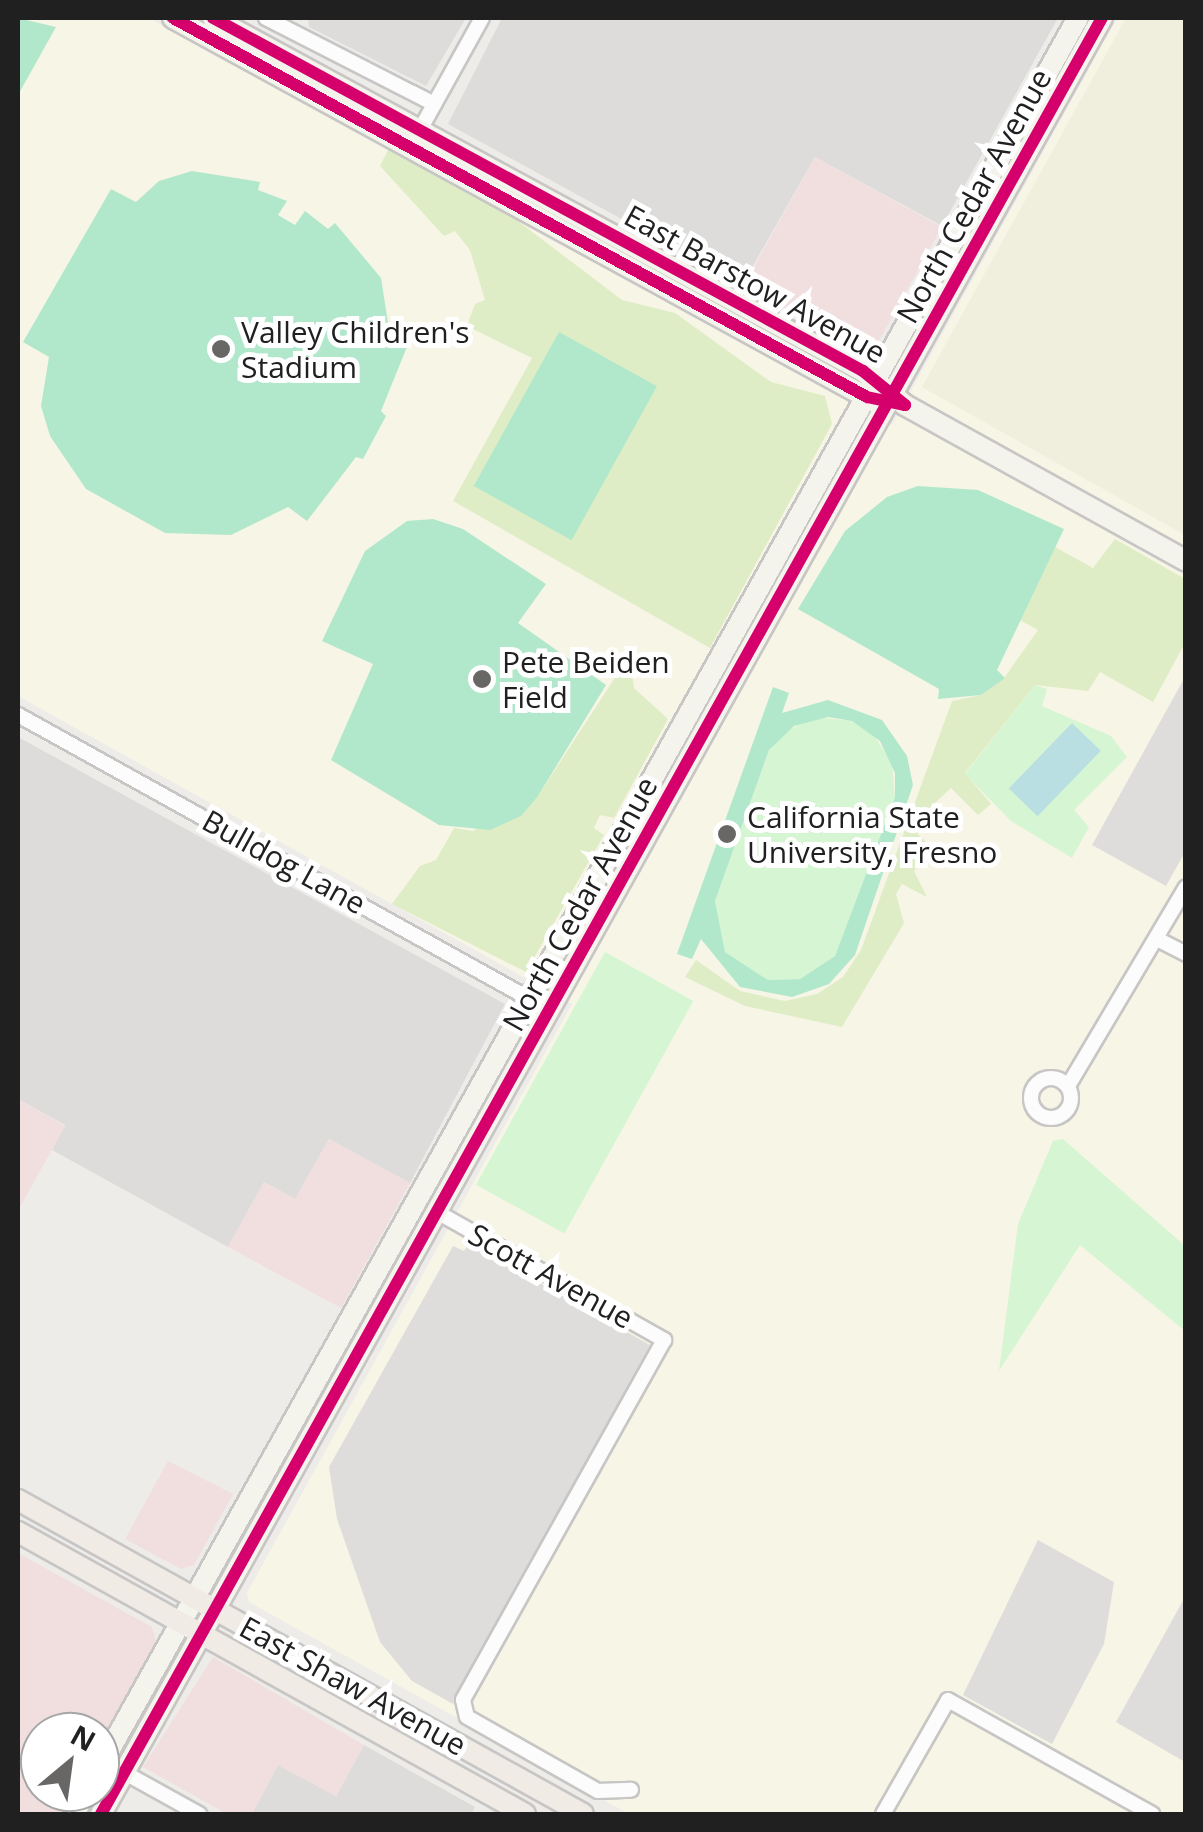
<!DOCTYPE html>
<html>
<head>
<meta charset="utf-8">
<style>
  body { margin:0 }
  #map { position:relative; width:1203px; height:1832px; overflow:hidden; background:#eeece9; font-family:"Open Sans",sans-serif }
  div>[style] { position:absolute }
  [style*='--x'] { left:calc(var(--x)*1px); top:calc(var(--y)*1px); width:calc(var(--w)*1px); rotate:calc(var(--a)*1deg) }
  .residential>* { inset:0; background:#dddcda }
  .commercial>* { inset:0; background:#f1dfdf; transform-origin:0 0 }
  .education>* { inset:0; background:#f7f5e5 }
  .farmland>* { inset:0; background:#f0eedc }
  .grass>* { inset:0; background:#dfedc6 }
  .park>* { inset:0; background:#d6f5d3; transform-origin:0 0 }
  .pitch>* { inset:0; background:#b1e8cc; transform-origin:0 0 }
  .parking>* { inset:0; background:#dedddc }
  .water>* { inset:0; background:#badfe3; transform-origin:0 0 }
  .roads { filter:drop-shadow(2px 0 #c7c6c5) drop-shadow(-2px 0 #c7c6c5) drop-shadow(0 2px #c7c6c5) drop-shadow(0 -2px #c7c6c5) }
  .street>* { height:14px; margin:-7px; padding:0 7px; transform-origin:7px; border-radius:7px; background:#fcfcfc }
  .street>.ring { margin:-7px; padding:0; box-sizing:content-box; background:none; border:14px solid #fcfcfc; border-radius:50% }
  .secondary>* { height:20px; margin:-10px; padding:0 10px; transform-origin:10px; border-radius:10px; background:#f5f4ec }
  .primary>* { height:20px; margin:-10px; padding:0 10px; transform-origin:10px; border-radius:10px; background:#f1ebe6 }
  .cycleway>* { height:12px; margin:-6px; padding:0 6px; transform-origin:6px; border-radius:6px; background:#d6006c }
  .dots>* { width:28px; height:28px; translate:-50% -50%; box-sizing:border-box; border:5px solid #fff; border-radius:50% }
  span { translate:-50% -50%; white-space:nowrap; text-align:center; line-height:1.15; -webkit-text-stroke:10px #fff; paint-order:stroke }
  .street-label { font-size:30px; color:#202020 }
  .poi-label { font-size:30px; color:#202020 }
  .left { translate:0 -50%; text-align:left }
  .frame { position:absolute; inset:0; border:20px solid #202020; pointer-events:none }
  .north { position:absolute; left:20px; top:1712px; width:100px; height:100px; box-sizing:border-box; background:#fff; border:2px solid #a6a6a6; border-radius:50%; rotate:29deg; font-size:28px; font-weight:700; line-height:40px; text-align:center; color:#202020 }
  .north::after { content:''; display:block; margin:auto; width:35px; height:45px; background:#686766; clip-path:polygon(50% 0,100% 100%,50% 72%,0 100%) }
</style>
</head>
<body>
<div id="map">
  <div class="residential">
    <i style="clip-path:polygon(308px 18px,466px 18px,426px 86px,309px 27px)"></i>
    <i style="clip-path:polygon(502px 18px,1058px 18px,942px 226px,815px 157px,742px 285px,448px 124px)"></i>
    <i style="clip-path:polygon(18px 737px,505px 1004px,410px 1183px,329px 1139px,295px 1199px,264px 1182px,228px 1247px,52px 1150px,65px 1125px,18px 1099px)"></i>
    <i style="clip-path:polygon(364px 1745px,475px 1807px,471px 1814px,252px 1814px,278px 1765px,336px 1796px)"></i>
  </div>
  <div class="commercial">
    <i style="left:815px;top:157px;width:145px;height:147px;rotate:29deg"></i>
    <i style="clip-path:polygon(18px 1099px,65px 1126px,18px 1211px)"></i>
    <i style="clip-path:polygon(329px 1139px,410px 1183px,341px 1308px,228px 1247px,264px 1182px,295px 1199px)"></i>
    <i style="clip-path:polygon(168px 1461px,233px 1494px,194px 1565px,181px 1569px,125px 1539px)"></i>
    <i style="clip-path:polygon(18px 1553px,152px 1627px,156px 1641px,100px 1746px,100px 1732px,40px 1732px,40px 1792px,74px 1792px,62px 1814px,18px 1814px)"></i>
    <i style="clip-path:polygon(213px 1657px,364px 1745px,336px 1796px,278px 1765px,252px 1814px,227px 1814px,143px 1767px)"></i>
  </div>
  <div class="education">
    <i style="clip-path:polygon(18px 18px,149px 18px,892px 425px,1117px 18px,1185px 18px,1185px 1814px,629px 1814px,249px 1602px,247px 1593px,572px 1004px,18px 696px)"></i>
  </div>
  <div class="farmland">
    <i style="clip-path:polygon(1126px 18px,1185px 18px,1185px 535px,922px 387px)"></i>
  </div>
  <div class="grass">
    <i style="clip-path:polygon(389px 148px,506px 212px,622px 300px,675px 313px,771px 382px,825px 396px,832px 424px,710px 648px,453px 501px,532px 358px,467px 326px,475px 304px,485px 300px,470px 250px,455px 231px,444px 236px,380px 166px)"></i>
    <i style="clip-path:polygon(1115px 539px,1185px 579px,1185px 643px,1153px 702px,1100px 672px,1088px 691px,1035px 685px,965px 773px,991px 804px,978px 815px,951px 788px,922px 815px,917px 833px,934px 850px,914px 871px,927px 897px,902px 884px,896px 894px,904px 923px,842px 1027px,745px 1006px,685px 977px,696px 960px,740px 991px,785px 1001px,817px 994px,843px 977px,861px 950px,952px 701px,981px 695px,1004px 678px,1038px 630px,1018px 619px,1055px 547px,1093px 568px)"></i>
    <i style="clip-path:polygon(629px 656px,634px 688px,668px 719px,614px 818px,600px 815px,594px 828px,604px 835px,526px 972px,392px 904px,420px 866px,436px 860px,454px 828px,473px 831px,538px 796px)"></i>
  </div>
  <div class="park">
    <i style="clip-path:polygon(1035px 685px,1047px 689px,1042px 706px,1111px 736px,1127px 757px,1074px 810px,1089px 827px,1072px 858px,1011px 821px,965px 774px)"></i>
    <i style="clip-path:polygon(816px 717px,851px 721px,872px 733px,892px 762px,895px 797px,835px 956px,800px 979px,768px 980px,725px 952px,715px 901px,769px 750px,784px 732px)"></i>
    <i style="left:605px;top:952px;width:101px;height:266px;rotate:29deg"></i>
    <i style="clip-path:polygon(1063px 1139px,1185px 1246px,1185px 1331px,1080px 1245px,999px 1371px,1018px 1224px,1053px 1141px)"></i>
  </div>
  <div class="pitch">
    <i style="clip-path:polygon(18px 18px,56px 27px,18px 95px)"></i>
    <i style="clip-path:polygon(192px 171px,260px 182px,258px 190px,287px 201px,278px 215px,295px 225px,305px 211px,328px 229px,335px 223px,381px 278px,389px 329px,411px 337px,381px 411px,386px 416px,363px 459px,356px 457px,307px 521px,288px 507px,231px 535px,165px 533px,86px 489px,50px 436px,41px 406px,49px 357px,23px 342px,111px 189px,136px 202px,159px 181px)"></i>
    <i style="left:559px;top:332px;width:112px;height:176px;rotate:29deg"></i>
    <i style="clip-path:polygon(918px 486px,978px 490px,1064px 529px,997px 670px,1005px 678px,981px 695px,938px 699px,939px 689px,798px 609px,845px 531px,887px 497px)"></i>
    <i style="clip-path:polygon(433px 519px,463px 529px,546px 584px,518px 623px,606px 685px,538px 796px,521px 816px,490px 830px,439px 825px,331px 760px,373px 664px,322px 641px,365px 551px,407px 521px)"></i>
    <i style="clip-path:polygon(evenodd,773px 687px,789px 693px,782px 713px,828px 700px,882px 720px,907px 756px,913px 785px,855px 955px,829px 984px,792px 997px,740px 987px,701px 939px,692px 959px,677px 954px,773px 687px,828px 717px,852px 721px,880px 741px,895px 773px,895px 797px,835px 956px,800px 979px,768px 980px,725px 952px,715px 901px,769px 750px,794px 726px,828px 717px)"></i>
  </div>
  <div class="parking">
    <i style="clip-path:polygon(1185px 677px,1185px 852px,1166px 886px,1092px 845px)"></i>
    <i style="clip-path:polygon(469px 1243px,650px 1345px,453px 1704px,412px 1681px,380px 1642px,337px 1519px,329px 1467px,453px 1246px,464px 1251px)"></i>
    <i style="clip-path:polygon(1038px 1540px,1114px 1582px,1104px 1644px,1052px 1744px,963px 1695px)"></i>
    <i style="clip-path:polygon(1185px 1597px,1185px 1762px,1116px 1722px)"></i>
  </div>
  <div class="water">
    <i style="left:1072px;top:723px;width:40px;height:91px;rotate:44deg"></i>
  </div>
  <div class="roads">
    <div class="street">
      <i style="--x:266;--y:18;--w:189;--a:27.1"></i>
      <i style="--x:416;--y:137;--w:136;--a:-61"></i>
      <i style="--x:18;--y:715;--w:594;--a:29.03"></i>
      <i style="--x:1157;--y:939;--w:33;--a:27"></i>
      <i class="ring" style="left:1031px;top:1078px;width:26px;height:26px"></i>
      <i style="--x:1068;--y:1086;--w:231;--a:-59.3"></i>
      <i style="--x:437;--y:1212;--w:261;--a:29.4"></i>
      <i style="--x:664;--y:1340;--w:412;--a:119.2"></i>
      <i style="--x:463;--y:1700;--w:17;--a:77"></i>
      <i style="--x:467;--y:1717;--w:150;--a:29.5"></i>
      <i style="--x:598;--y:1791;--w:33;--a:-2"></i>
      <i style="--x:125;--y:1773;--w:85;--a:29"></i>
      <i style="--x:883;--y:1814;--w:131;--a:-60.3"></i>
      <i style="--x:948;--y:1700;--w:234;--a:29.2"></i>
    </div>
    <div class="secondary">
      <i style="--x:173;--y:18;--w:805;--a:28.67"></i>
      <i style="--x:213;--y:18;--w:740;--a:28.51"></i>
      <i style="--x:863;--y:371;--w:54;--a:39"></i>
      <i style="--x:905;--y:405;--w:321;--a:29"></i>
      <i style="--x:100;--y:1767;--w:2004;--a:-60.79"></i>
      <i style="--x:74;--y:1814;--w:25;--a:-61"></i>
      <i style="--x:101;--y:1814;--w:2056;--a:-60.87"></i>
    </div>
    <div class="primary">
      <i style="--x:18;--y:1500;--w:646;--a:29.06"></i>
      <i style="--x:18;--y:1532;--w:580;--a:29.08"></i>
    </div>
  </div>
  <div class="cycleway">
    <i style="--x:173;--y:18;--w:791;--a:28.64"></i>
    <i style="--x:867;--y:397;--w:39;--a:12"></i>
    <i style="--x:905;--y:405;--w:54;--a:-141"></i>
    <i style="--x:863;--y:371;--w:740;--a:-151.49"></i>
    <i style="--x:101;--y:1814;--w:2056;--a:-60.87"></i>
  </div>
  <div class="dots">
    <i style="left:221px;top:349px;background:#686766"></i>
    <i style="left:482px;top:679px;background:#686766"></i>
    <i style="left:727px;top:834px;background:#686766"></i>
  </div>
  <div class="street-label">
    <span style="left:974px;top:196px;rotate:-61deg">North Cedar Avenue</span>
    <span style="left:755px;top:284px;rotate:29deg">East Barstow Avenue</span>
    <span style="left:284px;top:862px;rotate:29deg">Bulldog Lane</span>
    <span style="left:580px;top:904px;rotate:-61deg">North Cedar Avenue</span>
    <span style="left:551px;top:1276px;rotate:29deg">Scott Avenue</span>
    <span style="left:353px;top:1686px;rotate:29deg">East Shaw Avenue</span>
  </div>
  <div class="poi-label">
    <span class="left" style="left:241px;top:349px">Valley Children's<br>Stadium</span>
    <span class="left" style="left:502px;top:679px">Pete Beiden<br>Field</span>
    <span class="left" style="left:747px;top:834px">California State<br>University, Fresno</span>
  </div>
  <div class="frame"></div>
  <div class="north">N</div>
</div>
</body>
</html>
